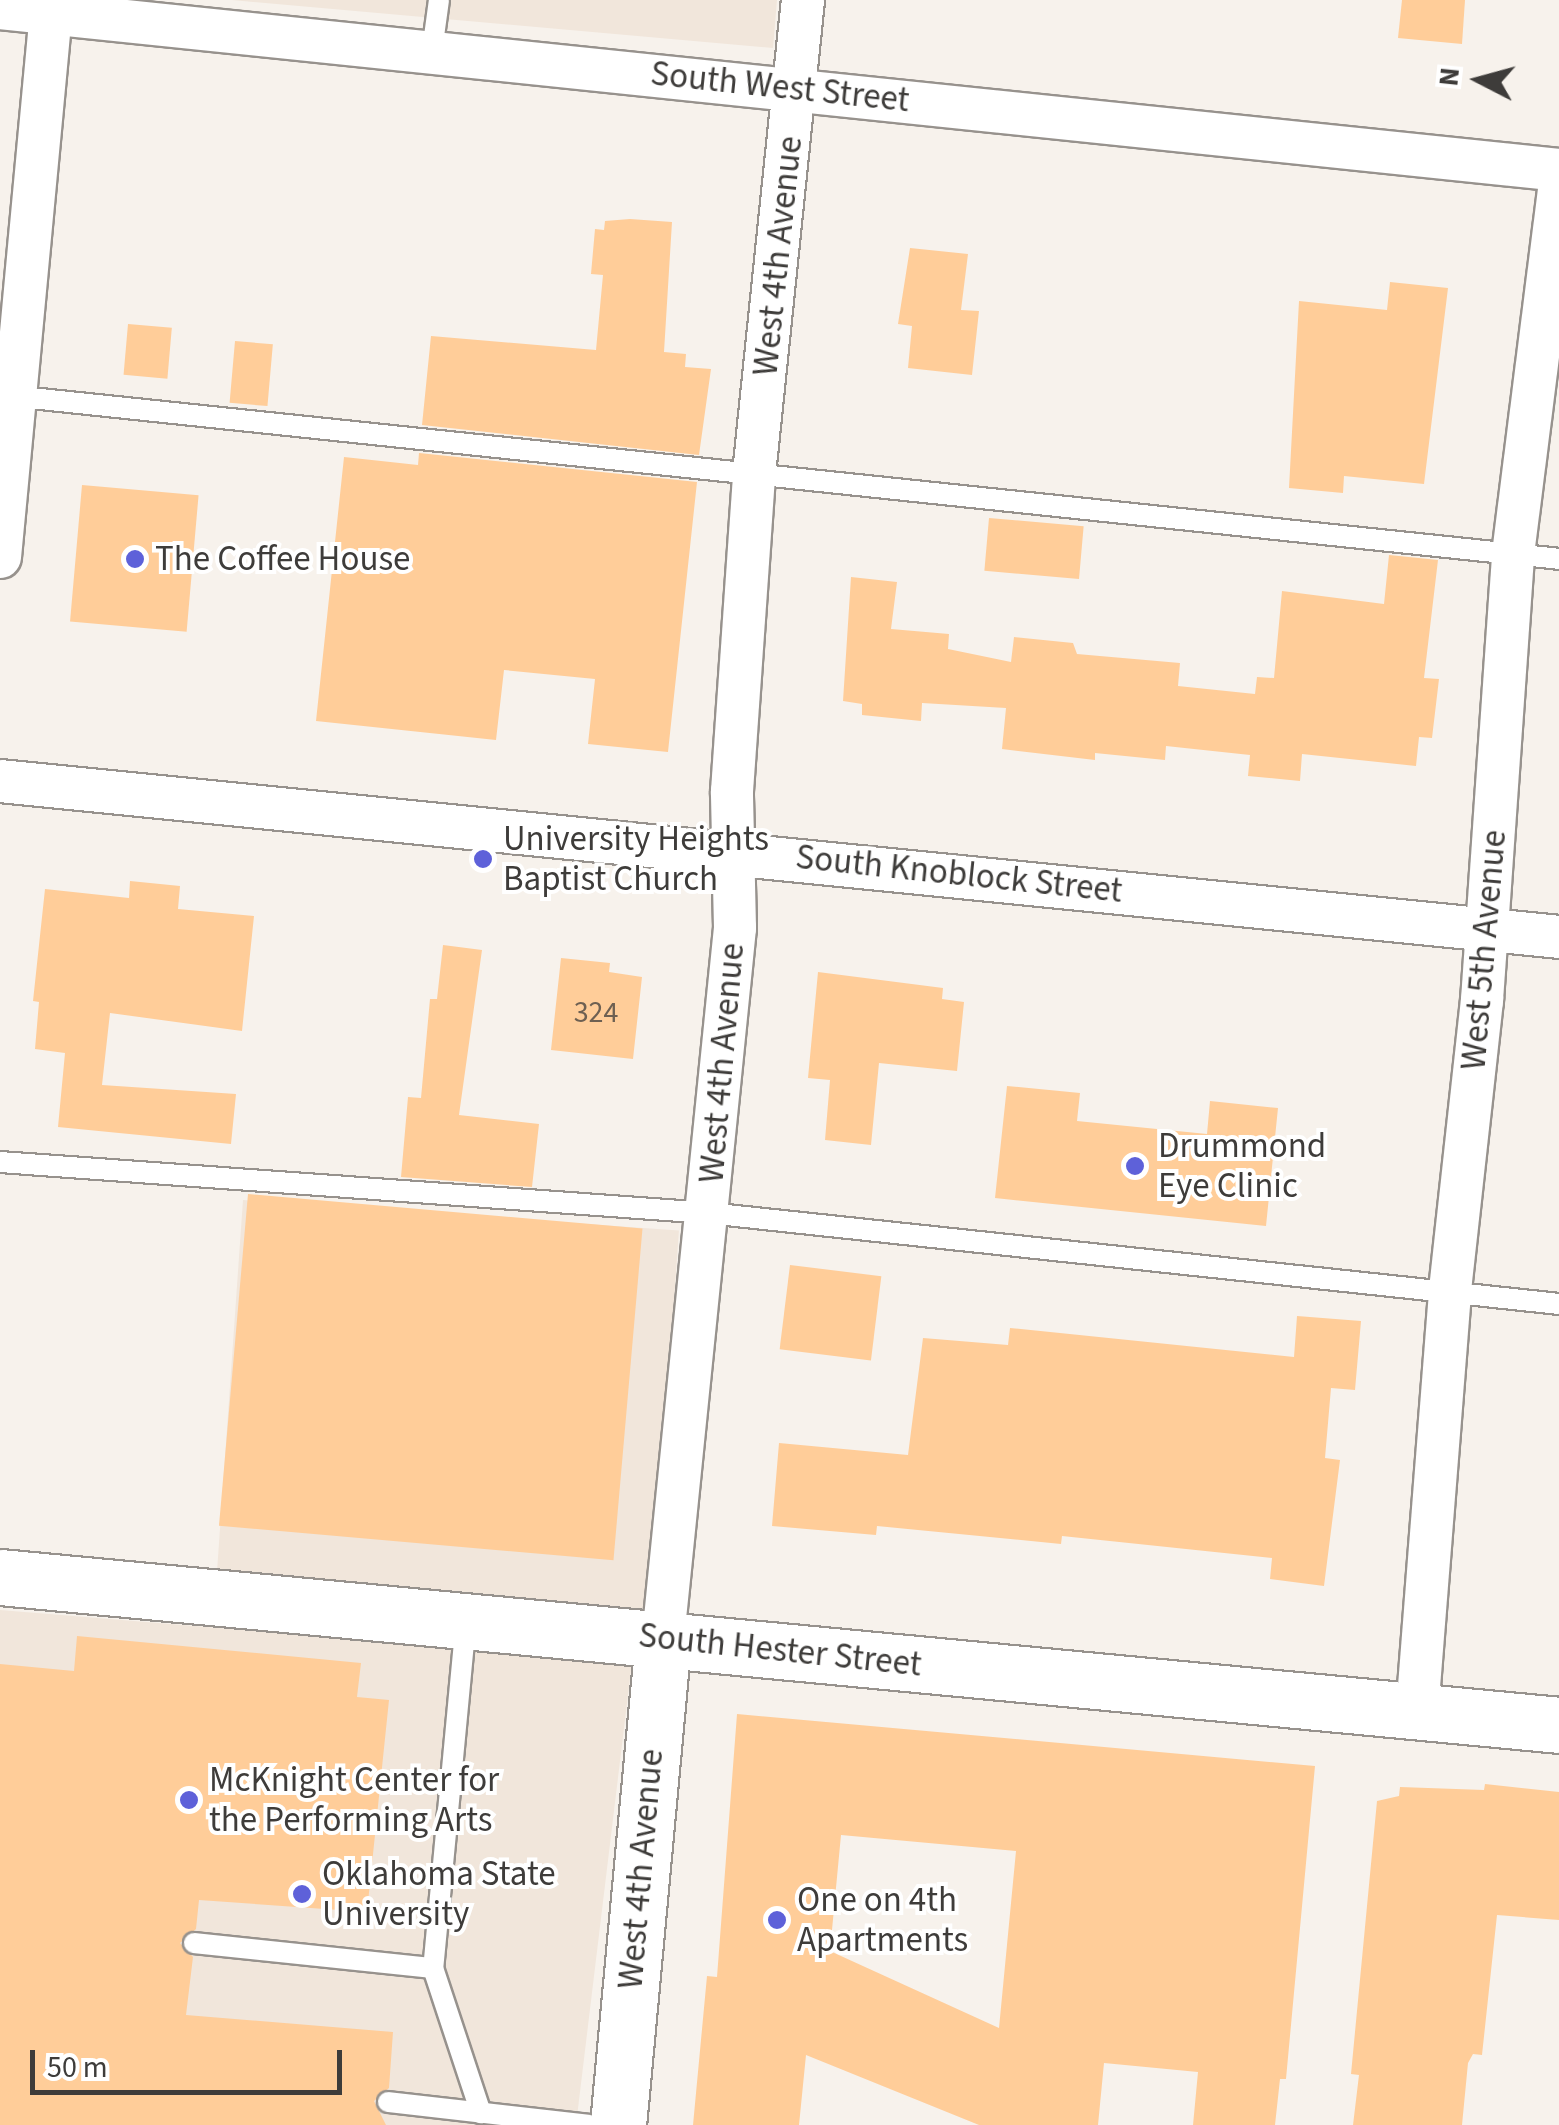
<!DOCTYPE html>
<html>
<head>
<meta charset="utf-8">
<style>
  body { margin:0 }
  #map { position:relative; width:1559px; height:2125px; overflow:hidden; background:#f7f2ec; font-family:"Source Sans 3",sans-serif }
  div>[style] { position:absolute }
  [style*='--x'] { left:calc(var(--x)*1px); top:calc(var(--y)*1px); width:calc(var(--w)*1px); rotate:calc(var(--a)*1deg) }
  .built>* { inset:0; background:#f1e6db; transform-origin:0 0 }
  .building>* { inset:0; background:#ffcd99; transform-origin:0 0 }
  .roads { filter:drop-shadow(2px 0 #97928d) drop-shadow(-2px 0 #97928d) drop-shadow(0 2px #97928d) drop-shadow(0 -2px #97928d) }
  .lane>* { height:20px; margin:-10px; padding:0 10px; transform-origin:10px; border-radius:10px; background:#fff }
  .street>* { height:42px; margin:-21px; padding:0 21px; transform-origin:21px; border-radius:21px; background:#fff }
  .secondary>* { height:55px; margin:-27.5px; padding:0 27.5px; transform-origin:27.5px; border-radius:27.5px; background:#fff }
  .dots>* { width:28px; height:28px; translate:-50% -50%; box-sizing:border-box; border:5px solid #fff; border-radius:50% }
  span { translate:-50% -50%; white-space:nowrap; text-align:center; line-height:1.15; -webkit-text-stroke:8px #fff; paint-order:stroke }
  .number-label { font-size:30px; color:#6e6052 }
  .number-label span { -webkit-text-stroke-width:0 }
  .street-label { font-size:35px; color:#3e3c3a }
  .poi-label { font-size:35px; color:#3e3c3a }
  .left { translate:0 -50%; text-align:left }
  .north { position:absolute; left:1429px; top:30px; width:100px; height:100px; -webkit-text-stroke:8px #fff; paint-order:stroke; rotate:276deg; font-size:28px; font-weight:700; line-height:40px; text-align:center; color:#3e3c3a }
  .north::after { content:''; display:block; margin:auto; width:35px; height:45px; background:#3e3c3a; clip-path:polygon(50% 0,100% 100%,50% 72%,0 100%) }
  .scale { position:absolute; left:30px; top:2050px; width:312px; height:45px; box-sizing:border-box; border:5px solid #3e3c3a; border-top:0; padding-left:12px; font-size:30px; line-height:35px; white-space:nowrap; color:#3e3c3a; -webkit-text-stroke:8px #fff; paint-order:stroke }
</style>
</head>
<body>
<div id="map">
  <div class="built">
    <i style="clip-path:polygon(232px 0,777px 0,773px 48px)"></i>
    <i style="left:243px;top:1200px;width:437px;height:386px;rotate:4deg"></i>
    <i style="clip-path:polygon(0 1610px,632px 1662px,576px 2125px,0 2125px)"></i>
  </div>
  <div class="building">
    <i style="clip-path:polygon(1402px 0,1465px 0,1462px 44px,1398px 38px)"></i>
    <i style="clip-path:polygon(630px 219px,672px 222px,664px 352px,686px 354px,685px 367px,711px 369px,699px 455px,422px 425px,431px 336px,596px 350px,603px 275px,591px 274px,595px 229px,604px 230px,605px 221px)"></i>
    <i style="clip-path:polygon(910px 248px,968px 254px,961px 310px,979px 311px,972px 375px,908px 368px,912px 326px,898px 324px)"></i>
    <i style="clip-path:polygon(1390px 282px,1448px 288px,1424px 484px,1344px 476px,1343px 493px,1289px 488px,1299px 301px,1387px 310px)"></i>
    <i style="left:128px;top:324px;width:44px;height:51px;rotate:5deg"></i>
    <i style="left:235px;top:341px;width:38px;height:62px;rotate:5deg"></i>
    <i style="clip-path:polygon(419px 453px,697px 482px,668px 752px,588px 744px,595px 679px,504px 670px,496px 740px,316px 721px,344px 457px,418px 465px)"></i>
    <i style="left:82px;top:485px;width:117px;height:137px;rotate:5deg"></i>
    <i style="left:989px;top:518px;width:95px;height:53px;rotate:5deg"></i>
    <i style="clip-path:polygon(1389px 555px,1438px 560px,1424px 678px,1439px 679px,1432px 738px,1419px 737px,1416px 766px,1302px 754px,1300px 781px,1248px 776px,1250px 755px,1166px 746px,1165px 760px,1095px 753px,1095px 760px,1002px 749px,1006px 708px,922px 703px,921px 721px,862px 715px,862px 704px,843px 701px,851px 577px,897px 582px,891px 629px,949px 634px,948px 649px,1011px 662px,1014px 637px,1073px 643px,1077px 654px,1180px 663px,1178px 686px,1255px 694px,1257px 677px,1274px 678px,1282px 591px,1384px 604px)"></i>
    <i style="clip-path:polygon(130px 881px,180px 886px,178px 909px,254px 916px,242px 1031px,110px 1013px,102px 1085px,236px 1094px,231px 1144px,58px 1127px,65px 1053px,35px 1049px,39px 1002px,33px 1001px,45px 889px,129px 898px)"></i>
    <i style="clip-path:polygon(443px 945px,482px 950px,459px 1115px,539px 1124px,532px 1187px,401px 1177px,408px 1097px,421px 1098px,430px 999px,437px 999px)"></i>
    <i style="clip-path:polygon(561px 958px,610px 963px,609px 972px,642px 977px,633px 1059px,551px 1050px)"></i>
    <i style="clip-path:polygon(818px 972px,943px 988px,942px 999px,964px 1002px,957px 1071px,879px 1063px,871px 1145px,825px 1140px,830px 1080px,808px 1078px)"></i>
    <i style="clip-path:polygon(1007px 1086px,1080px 1093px,1077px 1121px,1207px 1134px,1210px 1101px,1278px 1108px,1266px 1226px,995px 1198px)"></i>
    <i style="left:248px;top:1194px;width:396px;height:333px;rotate:5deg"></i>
    <i style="left:790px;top:1265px;width:92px;height:85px;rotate:7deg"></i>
    <i style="clip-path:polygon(1297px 1316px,1361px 1321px,1355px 1390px,1331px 1388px,1325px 1458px,1340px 1460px,1324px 1586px,1270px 1579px,1272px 1558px,1062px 1536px,1061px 1544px,877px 1526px,876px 1535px,772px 1526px,779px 1443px,908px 1455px,923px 1338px,1008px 1345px,1010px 1328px,1294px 1357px)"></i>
    <i style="clip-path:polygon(77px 1636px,361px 1663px,357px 1697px,389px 1700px,367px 1912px,199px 1900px,196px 1929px,180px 1943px,193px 1957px,186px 2015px,393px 2032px,389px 2088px,374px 2101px,386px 2125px,0 2125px,0 1664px,74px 1671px)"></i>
    <i style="clip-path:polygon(evenodd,737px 1714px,1315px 1766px,1286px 2079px,1280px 2079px,1275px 2125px,1193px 2125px,1198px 2072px,1104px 2063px,1098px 2125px,979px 2125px,806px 2055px,799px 2125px,693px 2125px,707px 1976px,717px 1977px,737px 1714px,841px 1835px,1016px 1851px,999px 2028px,830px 1951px,841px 1835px)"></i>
    <i style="clip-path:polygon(1485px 1784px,1559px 1792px,1559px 1920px,1497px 1915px,1482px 2055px,1473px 2054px,1468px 2063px,1462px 2125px,1353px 2125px,1359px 2075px,1351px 2074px,1377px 1801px,1399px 1796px,1400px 1787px,1484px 1790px)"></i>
  </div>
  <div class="roads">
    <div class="lane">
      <i style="--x:432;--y:51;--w:51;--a:-82.2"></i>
      <i style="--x:12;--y:396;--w:1556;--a:6.01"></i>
      <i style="--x:0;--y:1162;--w:710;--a:4.12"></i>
      <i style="--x:708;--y:1213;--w:856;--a:6.1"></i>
      <i style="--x:466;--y:1621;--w:349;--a:95.4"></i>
      <i style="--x:433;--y:1968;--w:153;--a:71.7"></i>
      <i style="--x:194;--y:1943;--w:240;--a:6"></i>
      <i style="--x:388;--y:2102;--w:202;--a:6.5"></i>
    </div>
    <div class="street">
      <i style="--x:0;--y:8;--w:1567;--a:5.93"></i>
      <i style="--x:0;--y:557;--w:547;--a:-84.65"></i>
      <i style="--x:0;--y:781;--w:1567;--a:5.71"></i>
      <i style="--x:663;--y:1638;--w:714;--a:-84.21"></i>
      <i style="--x:735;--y:928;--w:137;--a:-91.3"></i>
      <i style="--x:732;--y:791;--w:318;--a:-86"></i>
      <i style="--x:754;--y:474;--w:477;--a:-84.1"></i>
      <i style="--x:1417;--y:1712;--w:423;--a:-85.5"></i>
      <i style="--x:1450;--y:1290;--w:292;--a:-83.7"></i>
      <i style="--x:1482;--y:1000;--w:447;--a:-86"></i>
      <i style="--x:1513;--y:554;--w:367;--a:-82.8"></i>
    </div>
    <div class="secondary">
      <i style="--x:51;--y:12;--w:12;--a:-81"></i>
      <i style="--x:0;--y:1577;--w:1566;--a:5.42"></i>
      <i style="--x:618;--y:2125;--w:489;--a:-84.7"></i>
    </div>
  </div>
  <div class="dots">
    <i style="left:135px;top:559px;background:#5e61d9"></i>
    <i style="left:483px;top:859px;background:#5e61d9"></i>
    <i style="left:1135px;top:1166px;background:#5e61d9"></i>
    <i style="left:189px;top:1800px;background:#5e61d9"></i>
    <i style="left:302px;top:1894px;background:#5e61d9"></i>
    <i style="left:777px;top:1920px;background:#5e61d9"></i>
  </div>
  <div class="number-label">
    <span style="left:596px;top:1013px">324</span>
  </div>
  <div class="street-label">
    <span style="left:780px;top:87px;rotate:6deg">South West Street</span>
    <span style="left:778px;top:256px;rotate:-84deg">West 4th Avenue</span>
    <span style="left:959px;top:874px;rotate:6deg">South Knoblock Street</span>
    <span style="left:1484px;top:950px;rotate:-85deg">West 5th Avenue</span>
    <span style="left:722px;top:1063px;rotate:-85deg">West 4th Avenue</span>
    <span style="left:780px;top:1650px;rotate:6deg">South Hester Street</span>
    <span style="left:641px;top:1869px;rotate:-85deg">West 4th Avenue</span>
  </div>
  <div class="poi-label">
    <span class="left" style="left:155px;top:559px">The Coffee House</span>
    <span class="left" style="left:503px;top:859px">University Heights<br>Baptist Church</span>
    <span class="left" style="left:1158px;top:1166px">Drummond<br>Eye Clinic</span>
    <span class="left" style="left:209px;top:1800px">McKnight Center for<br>the Performing Arts</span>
    <span class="left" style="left:322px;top:1894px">Oklahoma State<br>University</span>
    <span class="left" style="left:797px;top:1920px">One on 4th<br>Apartments</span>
  </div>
  <div class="north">N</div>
  <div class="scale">50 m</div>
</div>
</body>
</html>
